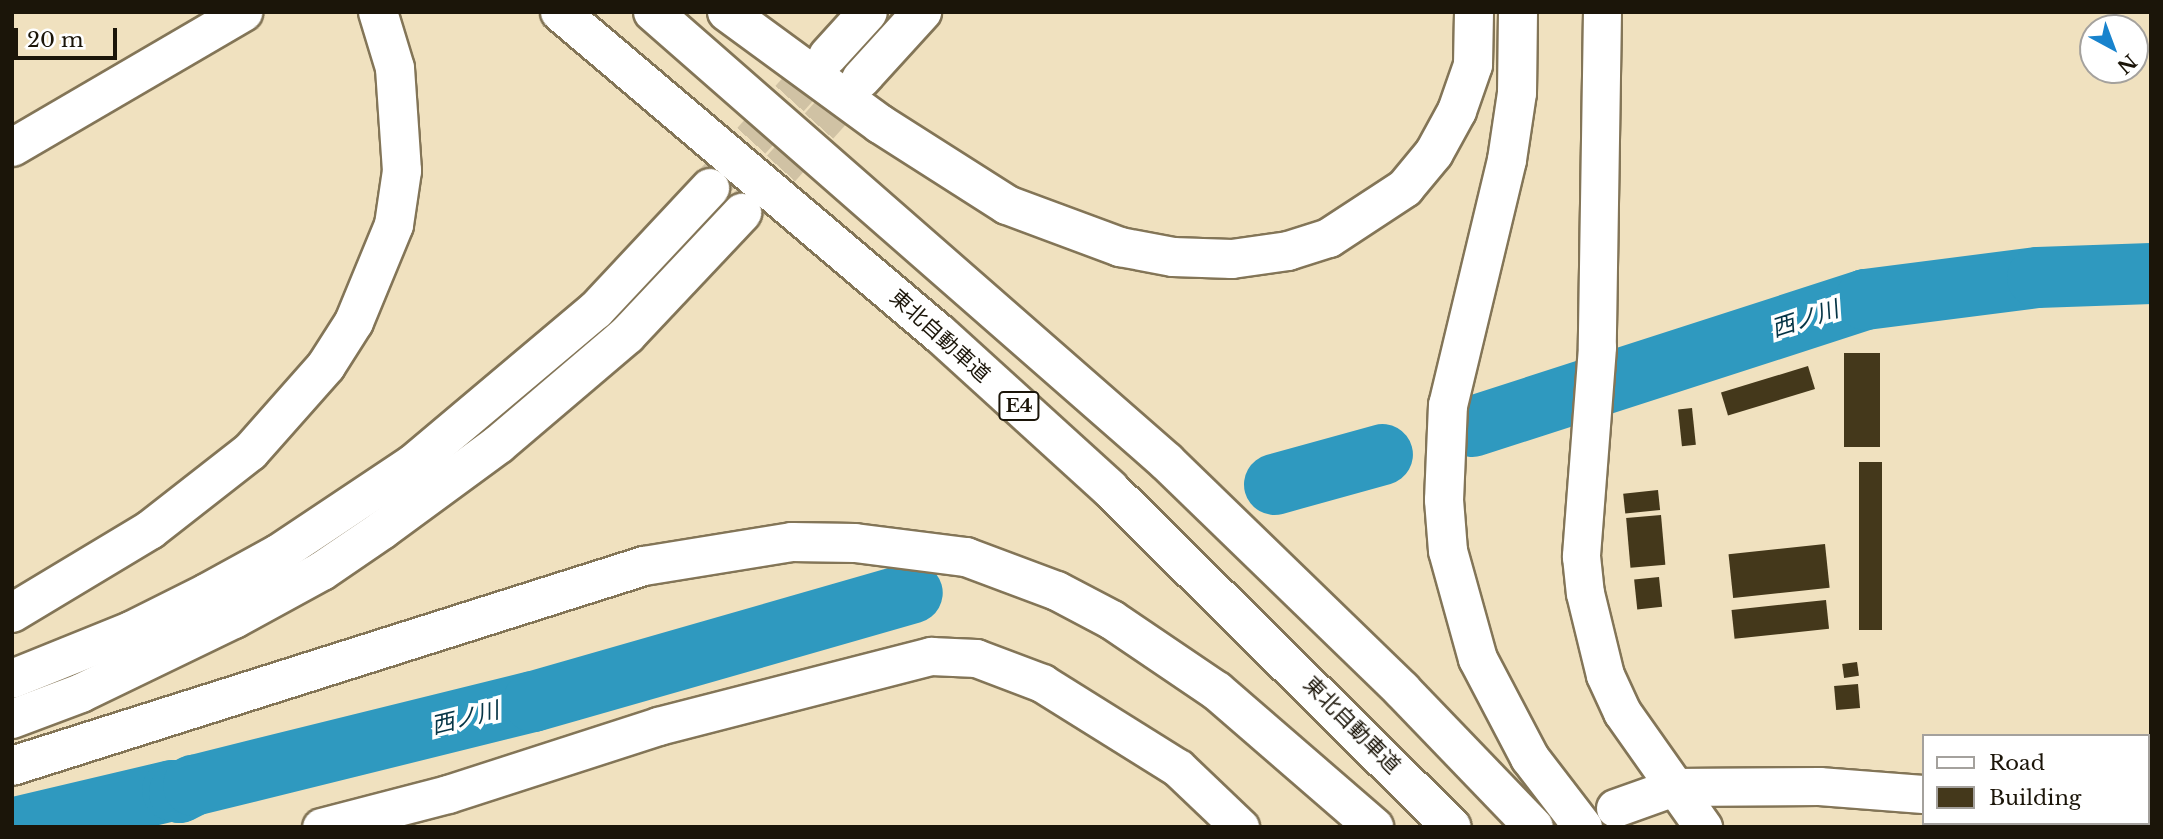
<!DOCTYPE html>
<html>
<head>
<meta charset="utf-8">
<style>
  body { margin:0 }
  #map { position:relative; width:2163px; height:839px; overflow:hidden; background:#f0e1bf; font-family:"Libre Baskerville","Noto Sans JP",serif }
  div>[style] { position:absolute }
  [style*='--x'] { left:calc(var(--x)*1px); top:calc(var(--y)*1px); width:calc(var(--w)*1px); rotate:calc(var(--a)*1deg) }
  .river>* { height:61px; margin:-30.5px; padding:0 30.5px; transform-origin:30.5px; border-radius:30.5px; background:#2f99bf }
  .building>* { inset:0; background:#44381b; transform-origin:0 0 }
  .highway-tunnel>* { height:38px; margin-top:-19px; transform-origin:0; background:repeating-linear-gradient(90deg,#d0c2a4 0 38px,transparent 0 57px) }
  .roads { filter:drop-shadow(2px 0 #837557) drop-shadow(-2px 0 #837557) drop-shadow(0 2px #837557) drop-shadow(0 -2px #837557) }
  .minor>* { height:37px; margin:-18.5px; padding:0 18.5px; transform-origin:18.5px; border-radius:18.5px; background:#fff }
  .highway>* { height:38px; margin:-19px; padding:0 19px; transform-origin:19px; border-radius:19px; background:#fff }
  span { translate:-50% -50%; white-space:nowrap; text-align:center; line-height:1.15; -webkit-text-stroke:7px #fff; paint-order:stroke }
  .shield-label span { padding:2px 5px; background:#fff; border:2px solid; border-radius:5px; -webkit-text-stroke-width:0 }
  .shield-label { font-size:19px; color:#1b1509; font-weight:700 }
  .street-label { font-size:21px; color:#1b1509 }
  .water-label { font-size:23px; color:#063546; font-style:italic }
  .frame { position:absolute; inset:0; border:14px solid #1b1509; pointer-events:none }
  .legend { position:absolute; left:1922px; top:734px; width:228px; height:91px; box-sizing:border-box; background:#fff; border:2px solid #a4a19d; margin:0; padding:9px 12px; list-style:none; font-size:21px; color:#1b1509 }
  .legend li { display:flex; align-items:center; gap:14px; height:35px }
  .legend b { width:35px; border:2px solid #a4a19d }
  .north { position:absolute; left:2079px; top:14px; width:70px; height:70px; box-sizing:border-box; background:#fff; border:2px solid #a4a19d; border-radius:50%; rotate:139deg; font-size:19px; font-weight:700; line-height:28px; text-align:center; color:#1b1509 }
  .north::after { content:''; display:block; margin:auto; width:24px; height:32px; background:#1883cd; clip-path:polygon(50% 0,100% 100%,50% 72%,0 100%) }
  .scale { position:absolute; left:14px; top:28px; width:103px; height:32px; box-sizing:border-box; border:4px solid #1b1509; border-top:0; padding-left:9px; font-size:21px; line-height:24px; white-space:nowrap; color:#1b1509; -webkit-text-stroke:5px #fff; paint-order:stroke }
</style>
</head>
<body>
<div id="map">
  <div class="river">
    <i style="--x:1472;--y:426;--w:413;--a:-17.9"></i>
    <i style="--x:1865;--y:299;--w:173;--a:-7.3"></i>
    <i style="--x:2037;--y:277;--w:114;--a:-2"></i>
    <i style="--x:1274;--y:484;--w:112;--a:-15.5"></i>
    <i style="--x:15;--y:827;--w:161;--a:-13.3"></i>
    <i style="--x:172;--y:790;--w:7;--a:16"></i>
    <i style="--x:179;--y:792;--w:16;--a:-27"></i>
    <i style="--x:193;--y:785;--w:350;--a:-13.9"></i>
    <i style="--x:533;--y:701;--w:394;--a:-16"></i>
  </div>
  <div class="building">
    <i style="left:1880px;top:353px;width:94px;height:36px;rotate:90deg"></i>
    <i style="left:1808px;top:366px;width:24px;height:91px;rotate:73deg"></i>
    <i style="left:1692px;top:408px;width:37px;height:14px;rotate:84deg"></i>
    <i style="left:1859px;top:462px;width:23px;height:168px"></i>
    <i style="left:1658px;top:490px;width:20px;height:35px;rotate:84deg"></i>
    <i style="left:1661px;top:515px;width:50px;height:35px;rotate:85deg"></i>
    <i style="left:1825px;top:544px;width:44px;height:97px;rotate:84deg"></i>
    <i style="left:1659px;top:577px;width:30px;height:25px;rotate:84deg"></i>
    <i style="left:1826px;top:600px;width:29px;height:95px;rotate:84deg"></i>
    <i style="left:1857px;top:662px;width:14px;height:15px;rotate:82deg"></i>
    <i style="left:1858px;top:684px;width:24px;height:24px;rotate:85deg"></i>
  </div>
  <div class="highway-tunnel">
    <i style="--x:713;--y:183;--w:171;--a:-47.8"></i>
    <i style="--x:743;--y:211;--w:177;--a:-48.2"></i>
  </div>
  <div class="roads">
    <div class="minor">
      <i style="--x:1602;--y:12;--w:335;--a:90.9"></i>
      <i style="--x:1597;--y:347;--w:210;--a:94.4"></i>
      <i style="--x:1581;--y:556;--w:37;--a:84"></i>
      <i style="--x:1585;--y:593;--w:84;--a:76.3"></i>
      <i style="--x:1605;--y:675;--w:41;--a:65.3"></i>
      <i style="--x:1622;--y:712;--w:141;--a:54.8"></i>
      <i style="--x:12;--y:147;--w:268;--a:-30.3"></i>
      <i style="--x:2147;--y:800;--w:4;--a:0"></i>
      <i style="--x:1615;--y:808;--w:63;--a:-19.6"></i>
      <i style="--x:1674;--y:787;--w:145;--a:-0.4"></i>
      <i style="--x:1819;--y:786;--w:104;--a:4.4"></i>
      <i style="--x:321;--y:827;--w:131;--a:-14.6"></i>
      <i style="--x:448;--y:794;--w:221;--a:-17.9"></i>
      <i style="--x:658;--y:726;--w:282;--a:-14.4"></i>
      <i style="--x:931;--y:656;--w:45;--a:2.5"></i>
      <i style="--x:976;--y:658;--w:71;--a:20.7"></i>
      <i style="--x:1042;--y:683;--w:160;--a:32"></i>
      <i style="--x:1178;--y:768;--w:86;--a:43.6"></i>
    </div>
    <div class="highway">
      <i style="--x:560;--y:12;--w:498;--a:40.3"></i>
      <i style="--x:940;--y:334;--w:229;--a:42.3"></i>
      <i style="--x:1109;--y:488;--w:482;--a:44.7"></i>
      <i style="--x:653;--y:12;--w:683;--a:41.2"></i>
      <i style="--x:1167;--y:462;--w:327;--a:44.1"></i>
      <i style="--x:1402;--y:690;--w:190;--a:46.1"></i>
      <i style="--x:727;--y:12;--w:190;--a:36.2"></i>
      <i style="--x:880;--y:124;--w:151;--a:32.5"></i>
      <i style="--x:1007;--y:205;--w:121;--a:20.4"></i>
      <i style="--x:1120;--y:247;--w:54;--a:10.7"></i>
      <i style="--x:1173;--y:257;--w:59;--a:1.9"></i>
      <i style="--x:1232;--y:259;--w:57;--a:-8.1"></i>
      <i style="--x:1288;--y:251;--w:43;--a:-17.6"></i>
      <i style="--x:1329;--y:238;--w:91;--a:-33.3"></i>
      <i style="--x:1405;--y:188;--w:45;--a:-50.4"></i>
      <i style="--x:1434;--y:153;--w:48;--a:-61.3"></i>
      <i style="--x:1457;--y:111;--w:49;--a:-70.8"></i>
      <i style="--x:1473;--y:65;--w:53;--a:-88.9"></i>
      <i style="--x:1518;--y:12;--w:81;--a:90.7"></i>
      <i style="--x:1517;--y:93;--w:68;--a:98.5"></i>
      <i style="--x:1507;--y:160;--w:252;--a:103.5"></i>
      <i style="--x:1448;--y:405;--w:95;--a:92.4"></i>
      <i style="--x:1444;--y:500;--w:51;--a:85.5"></i>
      <i style="--x:1448;--y:551;--w:112;--a:74.5"></i>
      <i style="--x:1478;--y:659;--w:112;--a:62.3"></i>
      <i style="--x:1530;--y:758;--w:87;--a:52.5"></i>
      <i style="--x:828;--y:56;--w:59;--a:-47.7"></i>
      <i style="--x:861;--y:79;--w:91;--a:-47.7"></i>
      <i style="--x:12;--y:613;--w:161;--a:-31"></i>
      <i style="--x:150;--y:530;--w:127;--a:-38"></i>
      <i style="--x:250;--y:452;--w:115;--a:-48.5"></i>
      <i style="--x:326;--y:366;--w:52;--a:-57.5"></i>
      <i style="--x:354;--y:322;--w:105;--a:-67.6"></i>
      <i style="--x:394;--y:225;--w:55;--a:-81.6"></i>
      <i style="--x:402;--y:171;--w:103;--a:-93.9"></i>
      <i style="--x:395;--y:68;--w:59;--a:-106.9"></i>
      <i style="--x:12;--y:679;--w:128;--a:-22"></i>
      <i style="--x:131;--y:631;--w:85;--a:-26.6"></i>
      <i style="--x:207;--y:593;--w:81;--a:-28.8"></i>
      <i style="--x:278;--y:554;--w:162;--a:-33.7"></i>
      <i style="--x:413;--y:464;--w:239;--a:-40.1"></i>
      <i style="--x:596;--y:310;--w:167;--a:-46.9"></i>
      <i style="--x:12;--y:719;--w:74;--a:-20.6"></i>
      <i style="--x:81;--y:693;--w:170;--a:-25.8"></i>
      <i style="--x:234;--y:619;--w:100;--a:-28.6"></i>
      <i style="--x:322;--y:571;--w:73;--a:-34.3"></i>
      <i style="--x:382;--y:530;--w:145;--a:-36.3"></i>
      <i style="--x:499;--y:444;--w:168;--a:-40.4"></i>
      <i style="--x:627;--y:335;--w:168;--a:-46.7"></i>
      <i style="--x:12;--y:766;--w:663;--a:-17.56"></i>
      <i style="--x:644;--y:566;--w:150;--a:-9.2"></i>
      <i style="--x:792;--y:542;--w:63;--a:0.9"></i>
      <i style="--x:855;--y:543;--w:112;--a:7.2"></i>
      <i style="--x:966;--y:557;--w:97;--a:20.5"></i>
      <i style="--x:1057;--y:591;--w:62;--a:27.8"></i>
      <i style="--x:1112;--y:620;--w:127;--a:34.1"></i>
      <i style="--x:1217;--y:691;--w:208;--a:40.9"></i>
    </div>
  </div>
  <div class="shield-label">
    <span style="left:1019px;top:406px">E4</span>
  </div>
  <div class="street-label">
    <span style="left:940px;top:336px;rotate:42deg">東北自動車道</span>
    <span style="left:1352px;top:725px;rotate:45deg">東北自動車道</span>
  </div>
  <div class="water-label">
    <span style="left:1805px;top:319px;rotate:-18deg">西ノ川</span>
    <span style="left:465px;top:718px;rotate:-14deg">西ノ川</span>
  </div>
  <div class="frame"></div>
  <ul class="legend">
  <li><b style="height:9px;background:#fff"></b>Road</li>
  <li><b style="height:19px;background:#44381b"></b>Building</li>
  </ul>
  <div class="north">N</div>
  <div class="scale">20 m</div>
</div>
</body>
</html>
